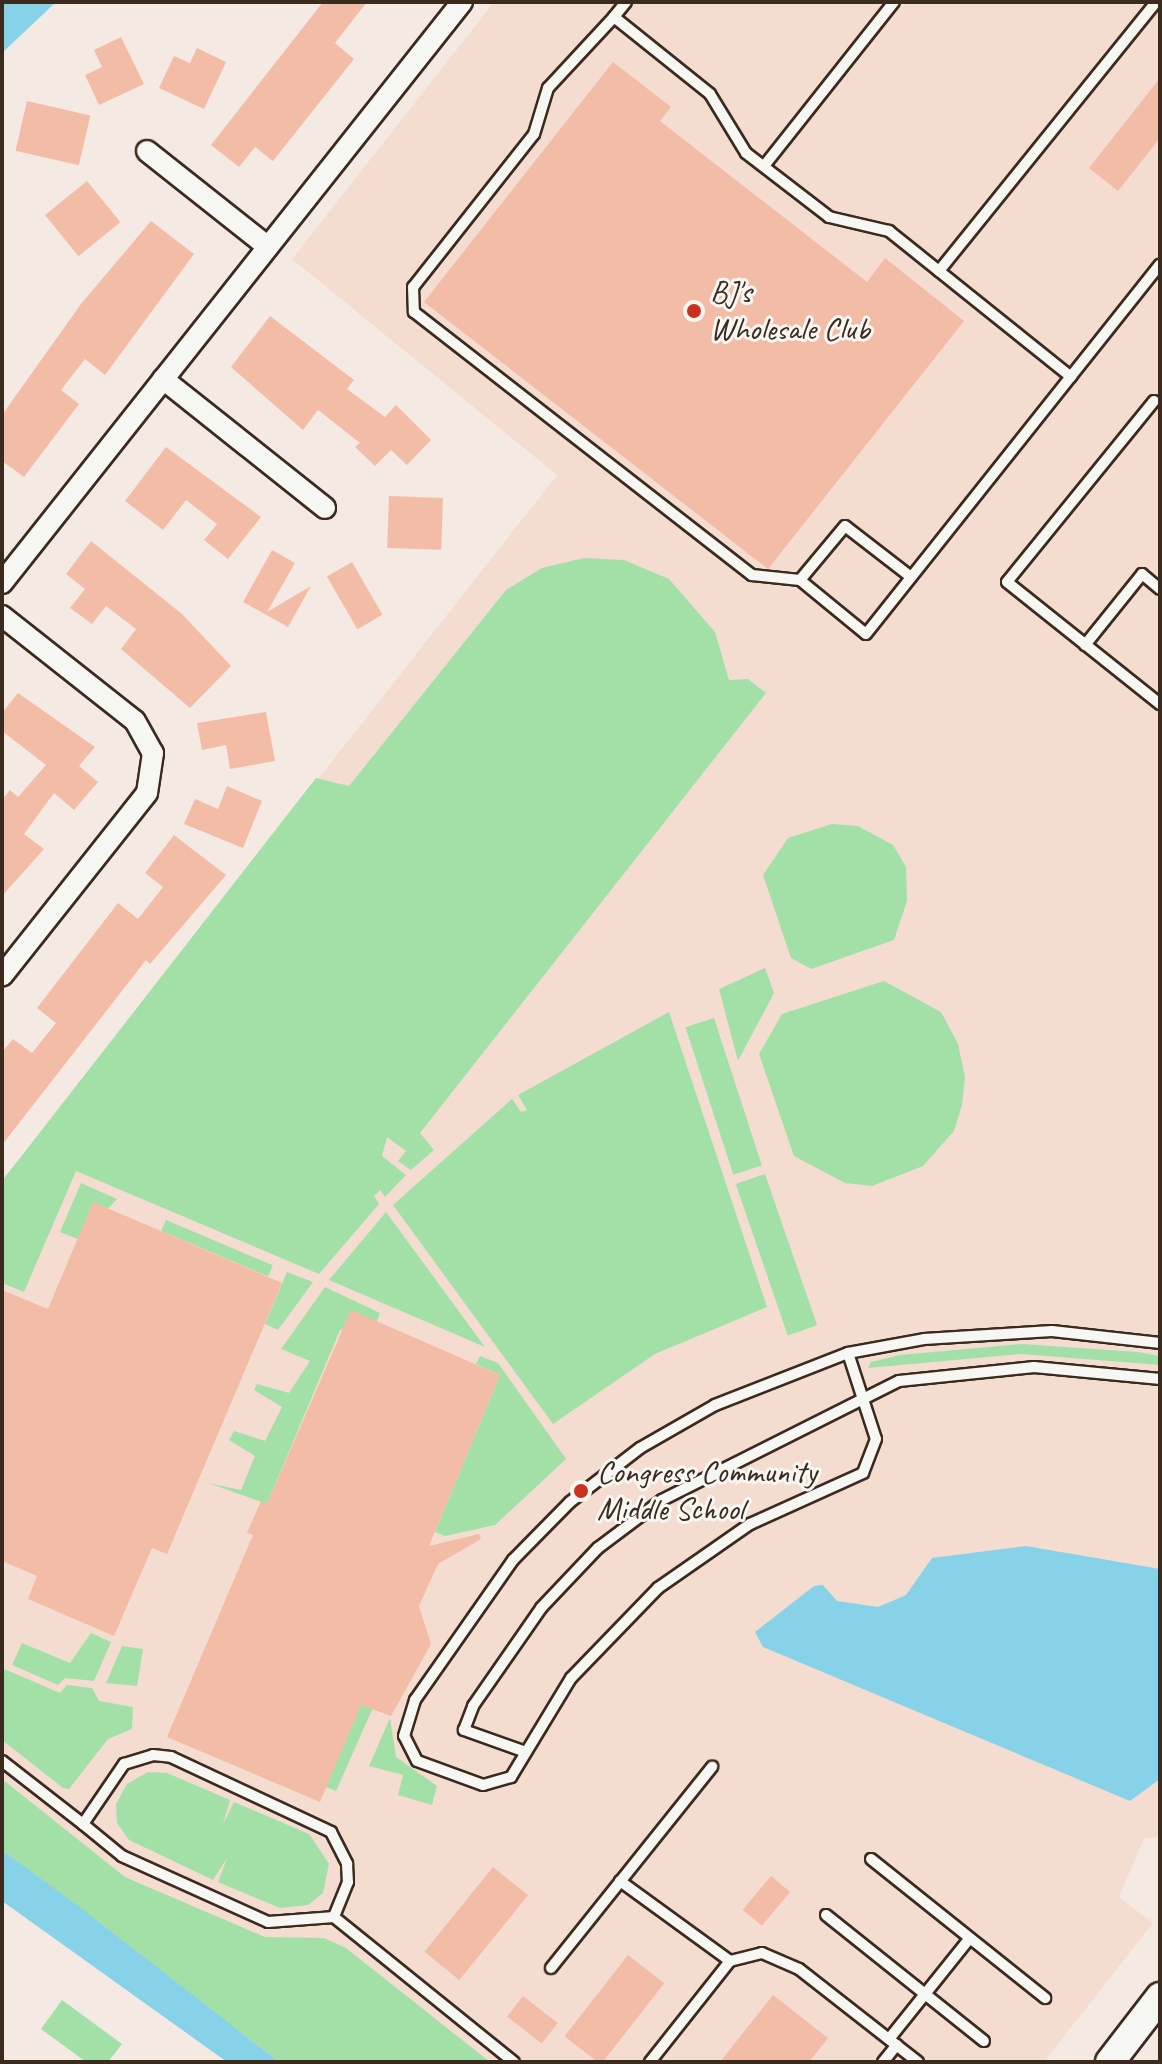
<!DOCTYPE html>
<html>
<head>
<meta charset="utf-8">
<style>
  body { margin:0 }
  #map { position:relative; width:1162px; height:2064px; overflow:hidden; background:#f5eae3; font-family:Caveat,sans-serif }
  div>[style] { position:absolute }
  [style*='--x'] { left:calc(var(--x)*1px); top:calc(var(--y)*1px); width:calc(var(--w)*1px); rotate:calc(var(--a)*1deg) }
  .built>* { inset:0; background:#f4dcd1 }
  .green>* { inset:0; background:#a3e0a8; transform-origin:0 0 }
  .water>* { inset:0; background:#87d2e8 }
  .building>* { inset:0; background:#f3bca6; transform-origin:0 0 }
  .roads { filter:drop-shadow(2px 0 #3b2a1e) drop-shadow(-2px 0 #3b2a1e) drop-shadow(0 2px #3b2a1e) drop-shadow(0 -2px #3b2a1e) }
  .lane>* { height:10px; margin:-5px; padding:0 5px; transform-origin:5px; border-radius:5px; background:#f6f6f2 }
  .street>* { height:20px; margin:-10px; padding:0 10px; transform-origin:10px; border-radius:10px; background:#f6f6f2 }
  .secondary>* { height:28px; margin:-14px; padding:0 14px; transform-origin:14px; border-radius:14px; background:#f6f6f2 }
  .dots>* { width:22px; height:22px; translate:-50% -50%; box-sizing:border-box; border:4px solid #f6f6f2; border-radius:50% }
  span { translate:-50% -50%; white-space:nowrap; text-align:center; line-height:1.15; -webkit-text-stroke:6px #f6f6f2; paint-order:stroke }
  .poi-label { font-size:32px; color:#3b2a1e }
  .left { translate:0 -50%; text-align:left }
  .frame { position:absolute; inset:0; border:4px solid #3b2a1e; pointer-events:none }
</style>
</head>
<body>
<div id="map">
  <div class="built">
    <i style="clip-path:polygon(494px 2px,1160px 2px,1160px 1837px,1144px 1838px,1119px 1897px,1153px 1923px,1044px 2062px,347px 2062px,2px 1801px,2px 1181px,557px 475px,292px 259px)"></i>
  </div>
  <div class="green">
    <i style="clip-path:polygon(584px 558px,624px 560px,669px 579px,715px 632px,729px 680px,748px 679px,766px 693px,420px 1133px,434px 1150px,411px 1170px,398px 1161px,406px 1151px,387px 1137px,382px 1156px,406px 1175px,385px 1197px,380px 1190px,374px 1196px,379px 1204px,319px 1274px,76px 1171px,24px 1292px,2px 1283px,2px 1181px,316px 778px,349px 786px,506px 590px,542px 568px)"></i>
    <i style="clip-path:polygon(832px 824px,858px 826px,893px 845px,906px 867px,907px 901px,894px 940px,811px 969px,791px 958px,763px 875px,788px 838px)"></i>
    <i style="clip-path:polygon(765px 968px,774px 993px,738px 1061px,719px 989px)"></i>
    <i style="clip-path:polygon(884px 981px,941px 1012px,958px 1044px,965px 1077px,962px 1105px,954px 1131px,923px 1166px,872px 1186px,845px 1183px,794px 1156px,759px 1054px,782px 1014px)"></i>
    <i style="clip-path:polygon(669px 1012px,767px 1307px,655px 1354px,553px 1424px,393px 1205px,512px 1099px,521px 1112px,527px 1110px,518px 1095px)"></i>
    <i style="left:714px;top:1018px;width:155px;height:30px;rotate:72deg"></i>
    <i style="left:765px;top:1174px;width:160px;height:31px;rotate:71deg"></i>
    <i style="clip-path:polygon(81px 1183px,117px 1199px,78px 1239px,60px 1232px)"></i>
    <i style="clip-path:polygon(386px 1212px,485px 1347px,329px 1280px)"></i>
    <i style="left:166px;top:1220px;width:116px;height:12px;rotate:23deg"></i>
    <i style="clip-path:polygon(287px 1272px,313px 1282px,278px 1330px,265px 1324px)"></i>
    <i style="clip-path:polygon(325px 1287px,380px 1313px,377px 1321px,340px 1330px,267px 1504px,208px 1483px,241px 1490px,255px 1456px,229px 1440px,234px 1431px,265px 1441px,282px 1407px,254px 1390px,257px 1384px,289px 1393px,310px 1361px,281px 1349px)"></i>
    <i style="clip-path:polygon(1022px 1344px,1138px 1352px,1160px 1356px,1160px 1365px,1021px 1354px,868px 1368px,871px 1362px,900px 1355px)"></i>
    <i style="clip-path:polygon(480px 1356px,498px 1363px,566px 1459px,495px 1525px,445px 1536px,435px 1532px,500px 1375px,476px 1364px)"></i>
    <i style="clip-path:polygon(394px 1628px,387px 1676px,336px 1791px,324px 1786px)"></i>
    <i style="clip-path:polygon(91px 1633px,111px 1642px,94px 1681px,65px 1678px,58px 1685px,12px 1665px,22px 1643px,70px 1663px)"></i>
    <i style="clip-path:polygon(122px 1646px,143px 1649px,137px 1686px,106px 1683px)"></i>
    <i style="clip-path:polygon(2px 1668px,60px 1693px,67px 1685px,92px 1688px,99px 1701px,133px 1707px,132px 1729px,108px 1739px,69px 1789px,63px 1788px,2px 1740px)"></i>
    <i style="clip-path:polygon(390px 1718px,396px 1757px,437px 1786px,432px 1805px,398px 1795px,403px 1775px,369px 1766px)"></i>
    <i style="clip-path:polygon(148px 1772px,167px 1773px,230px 1800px,223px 1824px,234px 1802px,309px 1834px,329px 1864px,323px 1893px,308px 1905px,280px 1908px,218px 1882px,227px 1858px,213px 1880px,129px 1840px,117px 1823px,116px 1804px,127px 1784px)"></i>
    <i style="clip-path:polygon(2px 1779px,125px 1877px,265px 1937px,324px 1938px,346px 1948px,490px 2062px,279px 2062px,2px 1850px)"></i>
    <i style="clip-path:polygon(62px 2000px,122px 2044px,108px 2062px,86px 2062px,41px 2029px)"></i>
  </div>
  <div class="water">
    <i style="clip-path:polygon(2px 2px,56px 2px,2px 53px)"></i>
    <i style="clip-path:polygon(1026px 1546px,1160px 1569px,1160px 1779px,1130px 1801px,763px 1647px,755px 1632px,814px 1586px,823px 1585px,837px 1601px,878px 1607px,906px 1595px,932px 1558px)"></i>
    <i style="clip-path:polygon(2px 1850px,82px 1909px,279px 2062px,227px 2062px,2px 1901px)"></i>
  </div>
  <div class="building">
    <i style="clip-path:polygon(323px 2px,367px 2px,335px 43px,354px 59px,273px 161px,255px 147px,239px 167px,211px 145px)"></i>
    <i style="clip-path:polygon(121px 37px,144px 84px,99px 105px,85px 75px,102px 67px,94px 50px)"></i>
    <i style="clip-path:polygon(197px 48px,226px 62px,204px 109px,159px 88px,174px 56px,190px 63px)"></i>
    <i style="clip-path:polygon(613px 62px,671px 107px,660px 121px,867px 282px,885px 258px,964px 321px,768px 569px,424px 302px)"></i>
    <i style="clip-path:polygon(1160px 78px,1160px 138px,1118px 191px,1089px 168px)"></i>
    <i style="left:27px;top:101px;width:65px;height:51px;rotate:13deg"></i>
    <i style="left:87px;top:181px;width:53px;height:54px;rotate:51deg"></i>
    <i style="clip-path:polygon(151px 221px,194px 254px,105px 375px,85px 359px,61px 390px,79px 404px,24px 477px,2px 461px,2px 415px,81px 304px)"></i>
    <i style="clip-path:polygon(270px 316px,354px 380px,347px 389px,385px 417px,396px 405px,431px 440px,407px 465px,391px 450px,375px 466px,355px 447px,360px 443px,318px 410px,303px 430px,231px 367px)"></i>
    <i style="clip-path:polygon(166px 447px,261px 517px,228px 559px,204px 540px,217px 524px,186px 500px,163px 530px,125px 501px)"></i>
    <i style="left:389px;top:496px;width:54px;height:52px;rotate:2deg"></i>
    <i style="clip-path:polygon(91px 541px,182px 614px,231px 666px,190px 708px,121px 649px,136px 629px,106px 606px,92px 624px,70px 608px,85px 589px,66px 574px)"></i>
    <i style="clip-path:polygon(272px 550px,295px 563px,267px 612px,311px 586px,288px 627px,243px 602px)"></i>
    <i style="left:352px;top:562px;width:61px;height:29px;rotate:60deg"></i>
    <i style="clip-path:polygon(18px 693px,95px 747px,79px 766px,98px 782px,74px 810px,54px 793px,24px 834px,44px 849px,2px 896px,2px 800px,10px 790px,18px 797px,46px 765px,2px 731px,2px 713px)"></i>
    <i style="clip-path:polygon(266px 712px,275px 761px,230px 769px,226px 745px,202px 750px,197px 723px)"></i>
    <i style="clip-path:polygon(227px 786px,262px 801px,243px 848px,184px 824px,195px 799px,218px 809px)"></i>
    <i style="clip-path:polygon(174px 835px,226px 875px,150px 964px,146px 960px,2px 1145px,2px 1052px,13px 1039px,32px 1053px,56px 1023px,37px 1008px,118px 903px,138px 919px,163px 887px,145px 873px)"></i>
    <i style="clip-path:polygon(93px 1202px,282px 1283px,167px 1554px,152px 1548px,114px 1636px,28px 1599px,37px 1576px,2px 1561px,2px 1290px,48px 1309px)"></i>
    <i style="clip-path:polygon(351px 1310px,500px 1375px,429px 1546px,479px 1534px,481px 1539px,438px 1564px,419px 1606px,431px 1644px,391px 1716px,361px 1705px,320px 1802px,167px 1737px,253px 1535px,247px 1533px,261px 1501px,267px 1504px)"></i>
    <i style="left:493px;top:1867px;width:45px;height:109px;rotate:39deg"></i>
    <i style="left:771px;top:1876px;width:25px;height:44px;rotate:40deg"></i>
    <i style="left:628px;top:1955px;width:46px;height:103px;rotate:38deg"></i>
    <i style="clip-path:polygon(773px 1995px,828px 2038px,809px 2062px,720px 2062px)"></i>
    <i style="left:523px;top:1996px;width:44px;height:26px;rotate:38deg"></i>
  </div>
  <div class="roads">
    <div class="lane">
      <i style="--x:626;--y:2;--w:19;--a:129"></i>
      <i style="--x:614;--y:17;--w:123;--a:38.7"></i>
      <i style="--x:710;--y:94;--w:69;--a:58.6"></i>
      <i style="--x:746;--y:153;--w:105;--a:37.6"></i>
      <i style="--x:829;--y:217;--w:62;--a:13.1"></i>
      <i style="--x:889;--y:231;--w:233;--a:38.7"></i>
      <i style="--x:614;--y:17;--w:97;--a:132.9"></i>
      <i style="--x:548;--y:88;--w:48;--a:106.9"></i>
      <i style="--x:534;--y:134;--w:195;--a:128.3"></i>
      <i style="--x:413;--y:287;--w:25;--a:88"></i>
      <i style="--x:414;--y:312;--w:428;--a:37.9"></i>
      <i style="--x:752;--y:575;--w:48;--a:5.9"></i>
      <i style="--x:764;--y:166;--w:209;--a:-51.6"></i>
      <i style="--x:939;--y:271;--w:346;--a:-51.1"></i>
      <i style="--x:1154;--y:401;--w:233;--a:129.1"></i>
      <i style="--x:1007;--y:582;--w:196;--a:38.6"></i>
      <i style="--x:911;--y:577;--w:83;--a:-142.3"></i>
      <i style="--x:845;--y:526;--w:70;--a:129.8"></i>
      <i style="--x:800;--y:580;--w:85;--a:39.3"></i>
      <i style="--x:866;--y:634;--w:472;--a:-51.5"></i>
      <i style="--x:1085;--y:645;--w:91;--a:-51.2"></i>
      <i style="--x:1142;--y:574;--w:23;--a:40"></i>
      <i style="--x:848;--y:1353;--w:90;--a:72"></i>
      <i style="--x:876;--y:1439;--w:36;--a:111"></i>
      <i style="--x:863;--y:1473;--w:124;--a:155.7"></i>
      <i style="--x:750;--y:1524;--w:112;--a:145.2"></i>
      <i style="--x:658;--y:1588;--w:125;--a:134"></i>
      <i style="--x:571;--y:1678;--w:116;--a:121.2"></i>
      <i style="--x:511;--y:1777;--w:29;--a:164"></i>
      <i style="--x:483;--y:1785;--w:70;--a:-160"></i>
      <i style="--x:417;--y:1761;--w:28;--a:-117"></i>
      <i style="--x:404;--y:1736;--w:38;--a:-73"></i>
      <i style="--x:415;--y:1700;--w:171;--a:-55"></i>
      <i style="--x:513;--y:1560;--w:81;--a:-45.5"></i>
      <i style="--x:570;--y:1502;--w:88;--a:-37.6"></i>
      <i style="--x:640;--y:1448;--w:86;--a:-29.8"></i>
      <i style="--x:715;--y:1405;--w:143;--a:-21.4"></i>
      <i style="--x:848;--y:1353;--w:77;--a:-10.4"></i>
      <i style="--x:924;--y:1339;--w:128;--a:-3.6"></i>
      <i style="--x:1052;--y:1331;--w:109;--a:6.3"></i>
      <i style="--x:523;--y:1751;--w:63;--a:-160.4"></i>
      <i style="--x:464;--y:1730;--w:26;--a:-69"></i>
      <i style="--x:473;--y:1706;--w:119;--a:-55.2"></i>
      <i style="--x:541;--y:1608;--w:83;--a:-46.5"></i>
      <i style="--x:598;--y:1548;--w:80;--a:-36.9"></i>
      <i style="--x:662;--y:1500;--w:265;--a:-26.7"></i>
      <i style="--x:899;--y:1381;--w:136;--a:-5.9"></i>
      <i style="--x:1034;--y:1367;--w:127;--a:5.4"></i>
      <i style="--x:153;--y:1755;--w:18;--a:6"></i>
      <i style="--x:171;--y:1757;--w:177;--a:25.1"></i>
      <i style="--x:331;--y:1832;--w:36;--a:63"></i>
      <i style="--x:347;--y:1864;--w:18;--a:87"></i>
      <i style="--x:348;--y:1882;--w:38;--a:112"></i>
      <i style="--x:334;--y:1917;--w:66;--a:175.7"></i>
      <i style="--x:268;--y:1922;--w:160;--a:-155.7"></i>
      <i style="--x:122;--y:1856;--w:50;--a:-140.6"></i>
      <i style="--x:83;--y:1824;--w:73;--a:-55.7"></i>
      <i style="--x:124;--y:1764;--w:30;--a:-17"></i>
      <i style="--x:2;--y:1761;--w:103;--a:37.9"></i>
      <i style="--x:871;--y:1859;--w:223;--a:38.6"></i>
      <i style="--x:620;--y:1881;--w:136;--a:36"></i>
      <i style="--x:730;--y:1961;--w:129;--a:128.4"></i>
      <i style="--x:826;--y:1915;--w:202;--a:38.6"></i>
      <i style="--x:334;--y:1917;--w:231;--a:38.9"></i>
      <i style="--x:730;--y:1961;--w:33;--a:-14"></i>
      <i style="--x:762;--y:1953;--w:40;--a:23.4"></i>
      <i style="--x:799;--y:1969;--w:151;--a:38"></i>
      <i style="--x:551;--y:1968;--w:258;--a:-51.3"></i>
      <i style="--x:889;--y:2039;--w:129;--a:-51.3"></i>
      <i style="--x:883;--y:2062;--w:22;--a:-51"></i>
    </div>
    <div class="street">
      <i style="--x:147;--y:151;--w:154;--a:38.4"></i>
      <i style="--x:163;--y:379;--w:207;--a:38.5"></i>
      <i style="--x:2;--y:583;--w:741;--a:-51.63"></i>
      <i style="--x:2;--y:616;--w:169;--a:38.3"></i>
      <i style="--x:135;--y:721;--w:37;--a:61"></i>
      <i style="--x:153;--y:753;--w:40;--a:98.5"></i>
      <i style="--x:147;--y:793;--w:233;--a:128.4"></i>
    </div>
    <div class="secondary">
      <i style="--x:1110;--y:2062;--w:82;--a:-52.4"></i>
    </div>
  </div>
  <div class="dots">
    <i style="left:694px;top:311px;background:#c8321e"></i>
    <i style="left:581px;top:1491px;background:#c8321e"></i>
  </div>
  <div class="poi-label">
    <span class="left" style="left:710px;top:311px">BJ's<br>Wholesale Club</span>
    <span class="left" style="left:597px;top:1491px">Congress Community<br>Middle School</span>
  </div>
  <div class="frame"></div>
</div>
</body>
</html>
